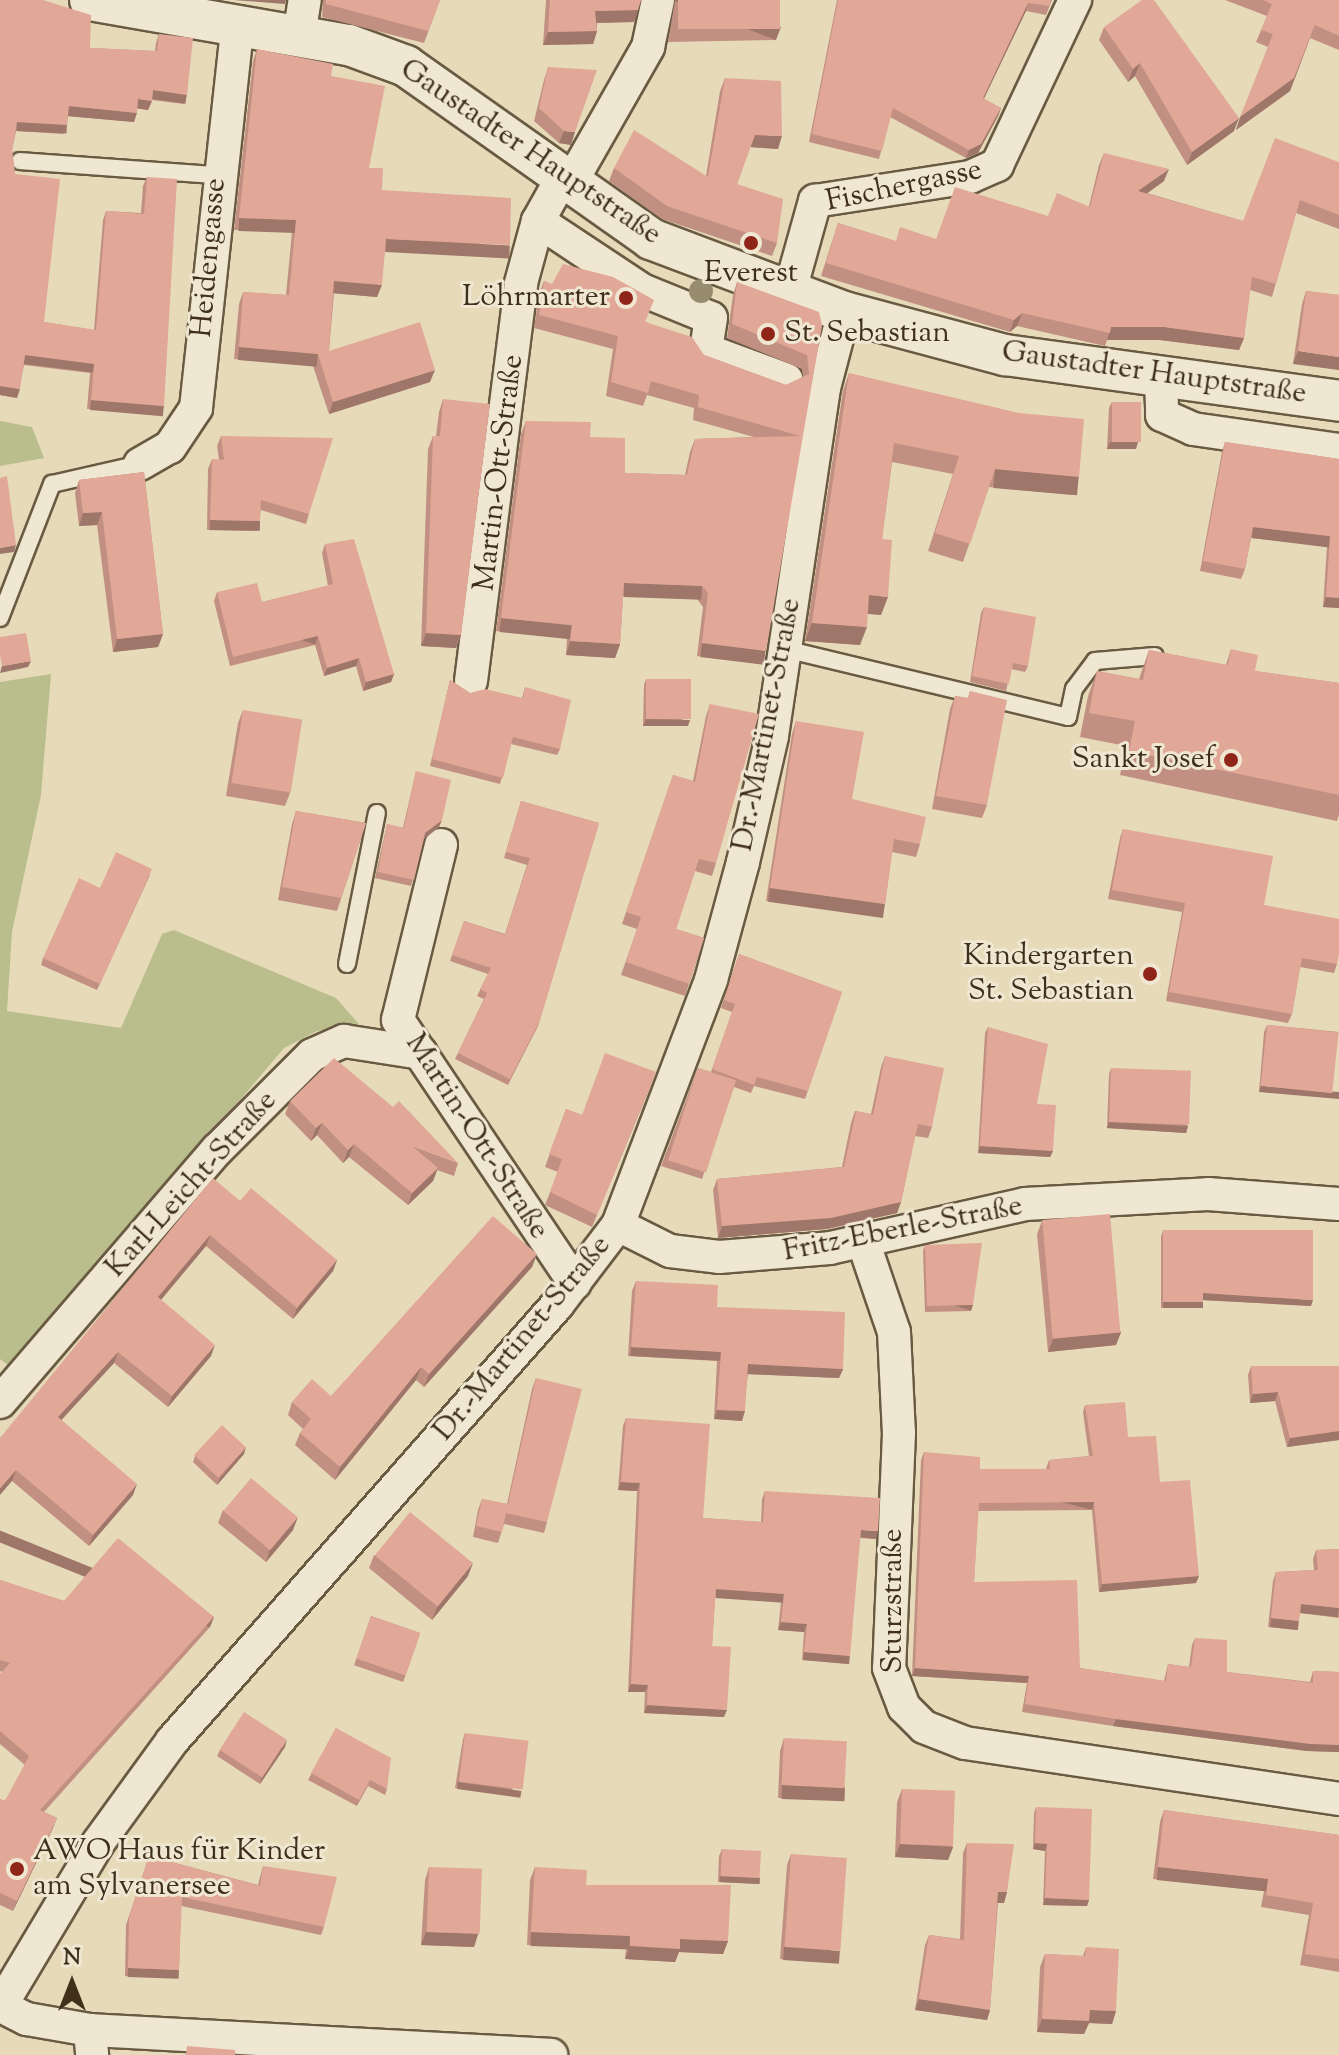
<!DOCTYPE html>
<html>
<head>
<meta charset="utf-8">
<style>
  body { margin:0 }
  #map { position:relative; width:1339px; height:2055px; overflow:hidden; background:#e6dab9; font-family:"Sorts Mill Goudy",serif }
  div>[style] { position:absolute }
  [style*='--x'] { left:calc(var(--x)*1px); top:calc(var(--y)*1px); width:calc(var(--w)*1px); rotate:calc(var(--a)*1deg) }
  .green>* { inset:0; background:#babe8c }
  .roads { filter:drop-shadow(2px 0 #695a42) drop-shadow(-2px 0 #695a42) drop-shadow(0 2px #695a42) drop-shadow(0 -2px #695a42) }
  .service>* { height:16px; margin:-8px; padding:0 8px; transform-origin:8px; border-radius:8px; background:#efe7d2 }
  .minor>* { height:32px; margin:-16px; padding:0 16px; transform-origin:16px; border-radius:16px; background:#efe7d2 }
  .tertiary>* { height:40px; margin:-20px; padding:0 20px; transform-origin:20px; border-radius:20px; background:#efe7d2 }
  .trees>* { width:24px; height:24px; margin:-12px; border-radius:50%; background:#988c6f }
  .wall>* { inset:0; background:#c29082; transform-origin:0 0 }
  .shaded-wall>* { inset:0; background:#9e766a; transform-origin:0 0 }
  .building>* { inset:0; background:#e1a897; transform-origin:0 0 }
  .dots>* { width:22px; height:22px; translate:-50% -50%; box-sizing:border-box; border:4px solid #efe7d2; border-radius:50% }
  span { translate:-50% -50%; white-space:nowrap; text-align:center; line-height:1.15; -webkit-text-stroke:6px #efe7d2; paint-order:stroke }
  .street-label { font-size:30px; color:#3f2f1b }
  .poi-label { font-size:30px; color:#3f2f1b }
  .right { translate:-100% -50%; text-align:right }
  .left { translate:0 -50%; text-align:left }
  .north { position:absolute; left:32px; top:1943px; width:80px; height:80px; -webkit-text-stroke:6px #efe7d2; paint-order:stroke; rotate:0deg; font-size:22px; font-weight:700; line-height:32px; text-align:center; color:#3f2f1b }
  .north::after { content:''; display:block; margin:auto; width:28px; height:36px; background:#3f2f1b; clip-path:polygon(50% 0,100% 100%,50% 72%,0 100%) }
</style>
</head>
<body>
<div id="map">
  <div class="green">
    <i style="clip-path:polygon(0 421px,32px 427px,44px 458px,0 466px)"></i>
    <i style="clip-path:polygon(51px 674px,41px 795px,12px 932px,7px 1011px,121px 1028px,162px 934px,174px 930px,336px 998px,359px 1024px,317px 1031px,284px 1048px,13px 1369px,0 1359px,0 682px)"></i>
  </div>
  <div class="roads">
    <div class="service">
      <i style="--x:20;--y:161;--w:197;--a:4.1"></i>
      <i style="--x:0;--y:618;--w:144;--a:-68.8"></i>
      <i style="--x:52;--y:484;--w:90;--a:-12.8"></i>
      <i style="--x:785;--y:649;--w:291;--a:13.5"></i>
      <i style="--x:1068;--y:717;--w:29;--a:-78"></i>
      <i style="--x:1074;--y:689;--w:35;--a:-53"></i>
      <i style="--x:1095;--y:661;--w:60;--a:-4.8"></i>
      <i style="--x:347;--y:964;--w:154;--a:-78.8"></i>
    </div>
    <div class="minor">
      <i style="--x:299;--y:36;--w:36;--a:-81"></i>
      <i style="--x:570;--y:184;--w:158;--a:-60.3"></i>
      <i style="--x:648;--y:47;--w:48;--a:-78"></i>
      <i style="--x:538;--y:221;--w:125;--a:33.6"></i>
      <i style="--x:642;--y:290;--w:74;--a:22.1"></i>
      <i style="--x:711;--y:318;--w:32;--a:99"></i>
      <i style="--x:706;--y:350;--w:86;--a:20.3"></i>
      <i style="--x:789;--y:294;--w:97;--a:-74.4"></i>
      <i style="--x:815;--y:201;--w:157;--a:-8.8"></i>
      <i style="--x:970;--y:177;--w:30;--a:-24"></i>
      <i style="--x:997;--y:165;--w:183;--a:-64.7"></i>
      <i style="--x:1161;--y:379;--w:36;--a:88"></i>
      <i style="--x:1162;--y:415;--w:34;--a:24"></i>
      <i style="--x:1193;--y:429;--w:148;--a:8.2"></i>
      <i style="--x:140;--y:464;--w:34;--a:-30"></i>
      <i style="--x:170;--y:447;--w:47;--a:-56.3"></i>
      <i style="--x:196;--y:408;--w:382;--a:-83.8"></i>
      <i style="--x:471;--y:681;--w:401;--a:-82.8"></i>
      <i style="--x:521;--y:283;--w:64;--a:-74.7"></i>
      <i style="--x:538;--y:221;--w:49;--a:-60.8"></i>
      <i style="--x:441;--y:845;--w:180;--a:103.8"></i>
      <i style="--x:398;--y:1020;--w:317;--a:56.1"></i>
      <i style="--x:618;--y:1225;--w:58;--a:26.6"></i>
      <i style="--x:670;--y:1251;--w:49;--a:7"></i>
      <i style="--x:719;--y:1257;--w:111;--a:-4.6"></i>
      <i style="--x:830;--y:1248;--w:200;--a:-12.7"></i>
      <i style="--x:1025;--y:1204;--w:183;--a:-3.1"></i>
      <i style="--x:1208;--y:1194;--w:131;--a:4.4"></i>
      <i style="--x:863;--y:1241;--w:96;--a:71.2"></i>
      <i style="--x:894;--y:1332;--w:101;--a:87.2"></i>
      <i style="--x:899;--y:1433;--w:235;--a:92.4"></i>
      <i style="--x:889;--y:1668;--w:42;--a:69"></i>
      <i style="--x:904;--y:1707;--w:28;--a:45"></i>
      <i style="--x:924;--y:1727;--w:44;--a:21.3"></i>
      <i style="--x:965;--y:1743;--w:378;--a:8.5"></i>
      <i style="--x:0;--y:1402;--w:333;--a:-49.3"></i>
      <i style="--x:217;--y:1150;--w:134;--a:-45"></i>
      <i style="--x:312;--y:1055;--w:35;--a:-24"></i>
      <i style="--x:344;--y:1041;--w:78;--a:8.9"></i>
      <i style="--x:1;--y:2006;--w:29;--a:27"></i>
      <i style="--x:27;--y:2019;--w:64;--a:9.9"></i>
      <i style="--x:90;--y:2030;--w:25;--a:85"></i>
      <i style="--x:0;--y:2007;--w:191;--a:-59.1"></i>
      <i style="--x:98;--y:1843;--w:126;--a:-54"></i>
      <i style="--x:172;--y:1741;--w:582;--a:-48.55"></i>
      <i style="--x:557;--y:1305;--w:101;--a:-52.7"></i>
      <i style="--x:618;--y:1225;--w:262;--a:-69.2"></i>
      <i style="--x:711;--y:980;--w:122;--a:-74.8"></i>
      <i style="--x:743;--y:862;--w:129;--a:-77"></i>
      <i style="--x:772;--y:736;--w:352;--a:-81.5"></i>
      <i style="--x:824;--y:388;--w:79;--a:-75.3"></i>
      <i style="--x:90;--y:2030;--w:462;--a:3.1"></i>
    </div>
    <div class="tertiary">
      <i style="--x:90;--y:0;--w:263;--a:9.9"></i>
      <i style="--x:349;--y:45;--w:61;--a:20.2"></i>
      <i style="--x:406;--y:66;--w:300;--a:35.2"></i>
      <i style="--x:651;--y:239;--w:206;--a:20.7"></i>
      <i style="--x:844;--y:312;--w:167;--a:15"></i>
      <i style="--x:1005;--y:355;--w:337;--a:7.8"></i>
    </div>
  </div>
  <div class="trees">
    <i style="left:701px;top:291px"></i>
  </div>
  <div class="wall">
    <i style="clip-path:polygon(0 0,90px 48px,155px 51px,156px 43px,159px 34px,187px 95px,184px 104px,152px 100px,148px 110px,137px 108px,134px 122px,68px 116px,67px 125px,63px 134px,16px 131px,12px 150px,15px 174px,44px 322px,94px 330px,103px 220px,106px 211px,141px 213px,143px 186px,147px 177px,164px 406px,161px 415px,87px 409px,90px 373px,24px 365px,17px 398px,0 395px)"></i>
    <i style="clip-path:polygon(323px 0,440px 0,424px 43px,322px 17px)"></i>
    <i style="clip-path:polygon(546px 0,641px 0,634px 22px,597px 23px,597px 31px,593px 44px,543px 45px)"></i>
    <i style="clip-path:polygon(675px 0,780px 0,776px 40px,668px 42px)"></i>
    <i style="clip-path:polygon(837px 0,1052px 0,1046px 15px,1026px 11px,983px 99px,1001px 108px,998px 116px,978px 153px,966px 158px,890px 117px,879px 159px,809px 142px)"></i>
    <i style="clip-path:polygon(1225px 0,1339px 0,1339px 50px,1310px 38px,1290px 91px,1236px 130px,1268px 47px,1256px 42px,1267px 16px)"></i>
    <i style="clip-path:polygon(1104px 27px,1234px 131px,1187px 165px,1135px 76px,1128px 82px,1099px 40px)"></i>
    <i style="clip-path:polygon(257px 49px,331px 76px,369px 168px,382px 190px,505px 257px,385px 251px,377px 297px,334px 293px,329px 351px,430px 382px,329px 414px,313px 366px,234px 359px,239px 304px,243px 292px,286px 295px,292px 232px,234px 230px,253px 61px)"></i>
    <i style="clip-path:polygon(548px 67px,571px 145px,559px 143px,534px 121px,544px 80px)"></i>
    <i style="clip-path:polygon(725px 78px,778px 149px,750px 147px,737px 184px,777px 243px,772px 256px,662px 219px,609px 181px,614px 168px,706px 176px,720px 91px)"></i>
    <i style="clip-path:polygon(1104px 153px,1164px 181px,1147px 193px,1243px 221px,1339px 162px,1339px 229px,1296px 213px,1272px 297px,1250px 290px,1244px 338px,1239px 350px,1160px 340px,1107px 340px,1105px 346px,1017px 326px,1010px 332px,821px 276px,838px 223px,895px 241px,936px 239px,1048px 216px,1089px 206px,1099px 165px)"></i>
    <i style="clip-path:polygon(544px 281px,646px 322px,704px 355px,786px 385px,803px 377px,802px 369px,727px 338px,733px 295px,737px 282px,822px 325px,761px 664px,697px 656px,703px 607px,697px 599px,623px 596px,620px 644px,615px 658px,566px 655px,567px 638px,496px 631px,521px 434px,526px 421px,590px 437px,625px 473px,685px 475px,690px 452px,695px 439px,754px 437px,693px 420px,694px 408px,647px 395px,643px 406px,606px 396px,613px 349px,534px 328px,539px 294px)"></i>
    <i style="clip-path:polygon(1306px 291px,1339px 295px,1293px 364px,1302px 304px)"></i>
    <i style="clip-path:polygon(849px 373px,1079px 477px,1072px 495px,989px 487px,963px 562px,928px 551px,953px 474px,892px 462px,882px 539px,881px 615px,867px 614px,860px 645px,805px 641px,843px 391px)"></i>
    <i style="clip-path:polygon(443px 399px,461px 635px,456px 648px,421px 646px,428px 449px,433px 436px,436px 436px,439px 412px)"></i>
    <i style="clip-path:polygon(1112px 402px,1136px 449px,1107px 449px,1109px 408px)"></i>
    <i style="clip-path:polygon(221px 436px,309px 514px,306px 524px,261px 510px,257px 531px,207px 530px,208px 469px,212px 459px,219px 460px,217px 446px)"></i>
    <i style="clip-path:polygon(1225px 442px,1339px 459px,1339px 608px,1323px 607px,1327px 546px,1251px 538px,1245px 569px,1241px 579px,1200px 571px,1222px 452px)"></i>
    <i style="clip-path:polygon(144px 472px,163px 634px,158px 647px,113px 652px,97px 525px,79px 526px,75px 493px,79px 480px)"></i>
    <i style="clip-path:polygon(325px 544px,394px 674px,391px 682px,363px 691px,356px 666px,324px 676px,315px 645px,230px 666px,214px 601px,217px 592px,262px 602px,328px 586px,322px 553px)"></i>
    <i style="clip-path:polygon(984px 607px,1028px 666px,1025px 672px,1011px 669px,1006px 691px,970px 682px,981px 613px)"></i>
    <i style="clip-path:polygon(1231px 649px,1255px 671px,1339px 683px,1339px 814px,1337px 821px,1120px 775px,1126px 746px,1080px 737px,1088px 696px,1097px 671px,1139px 679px,1149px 650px,1226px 665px)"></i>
    <i style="clip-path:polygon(646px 679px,688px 726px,643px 726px,644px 685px)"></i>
    <i style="clip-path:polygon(450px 680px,470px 693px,522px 698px,525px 687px,560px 749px,557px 755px,511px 744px,500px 784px,430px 766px)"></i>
    <i style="clip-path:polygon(970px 691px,987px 805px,982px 818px,932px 809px,950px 709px,955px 696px,968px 698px)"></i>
    <i style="clip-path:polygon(710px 704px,716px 863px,712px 876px,695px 871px,676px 929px,704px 938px,685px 996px,621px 975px,637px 929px,622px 924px,673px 775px,693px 781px,706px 716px)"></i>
    <i style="clip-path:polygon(243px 710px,290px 793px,285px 806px,226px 796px,238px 723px)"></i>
    <i style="clip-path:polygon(796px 721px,852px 799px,920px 844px,916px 857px,892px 852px,885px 904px,880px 916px,766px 901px,792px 734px)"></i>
    <i style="clip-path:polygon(416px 771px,439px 827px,424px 839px,411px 886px,375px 878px,387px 824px,403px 828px)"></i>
    <i style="clip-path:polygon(521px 801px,599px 823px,538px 1026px,508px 1085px,455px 1059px,484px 999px,477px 996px,488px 974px,450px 961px,464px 921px,505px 934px,527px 865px,504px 858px)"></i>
    <i style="clip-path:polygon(296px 811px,366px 823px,337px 911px,278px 900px,292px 824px)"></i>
    <i style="clip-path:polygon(1123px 829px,1264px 905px,1337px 964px,1334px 973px,1300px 967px,1292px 1014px,1288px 1023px,1166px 1001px,1182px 912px,1108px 899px,1120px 838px)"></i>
    <i style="clip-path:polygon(150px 875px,97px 990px,41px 965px,43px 958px,100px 888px)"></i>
    <i style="clip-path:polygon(739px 954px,842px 992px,805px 1099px,754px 1086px,751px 1093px,734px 1087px,702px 1179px,661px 1166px,698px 1068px,711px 1072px,732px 1012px,721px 1008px)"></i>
    <i style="clip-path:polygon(1267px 1025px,1339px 1032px,1259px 1092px,1264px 1032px)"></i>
    <i style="clip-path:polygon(988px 1027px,1037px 1104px,1053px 1151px,1050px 1157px,978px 1153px,985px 1033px)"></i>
    <i style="clip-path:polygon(885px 1056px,932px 1127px,928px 1138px,915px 1136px,901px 1202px,897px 1213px,827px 1229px,718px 1238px,713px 1190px,717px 1179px,842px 1167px,851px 1123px,855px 1111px,871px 1114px,881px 1067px)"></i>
    <i style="clip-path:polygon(1111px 1068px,1188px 1126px,1186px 1133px,1107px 1128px,1109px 1074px)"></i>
    <i style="clip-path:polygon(651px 1085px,592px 1227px,545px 1205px,558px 1172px,545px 1167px,566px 1109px,582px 1115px)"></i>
    <i style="clip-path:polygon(290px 1101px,458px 1163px,454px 1176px,437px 1170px,433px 1181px,408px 1205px,349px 1157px,343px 1163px,317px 1135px,311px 1141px,285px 1114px)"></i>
    <i style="clip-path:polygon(240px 1201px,337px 1260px,333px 1271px,293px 1319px,206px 1246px,161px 1300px,211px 1356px,168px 1407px,114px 1363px,61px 1420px,133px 1495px,89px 1546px,12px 1481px,0 1438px)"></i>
    <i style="clip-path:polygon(1042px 1221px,1121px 1332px,1116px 1345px,1048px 1352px,1037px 1234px)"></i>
    <i style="clip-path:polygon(1163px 1230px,1311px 1306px,1203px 1300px,1201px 1308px,1161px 1308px,1161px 1237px)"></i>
    <i style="clip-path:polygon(925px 1245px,971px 1311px,925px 1312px,923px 1251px)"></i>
    <i style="clip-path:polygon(537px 1254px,532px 1267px,424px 1387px,416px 1380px,335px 1480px,295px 1445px,300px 1433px,303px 1429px,288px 1415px,292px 1402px,331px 1396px)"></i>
    <i style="clip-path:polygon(636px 1281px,717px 1307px,843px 1369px,839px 1378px,748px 1374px,742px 1421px,714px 1419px,717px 1361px,628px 1356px,632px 1291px)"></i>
    <i style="clip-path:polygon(1251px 1366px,1339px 1366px,1339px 1440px,1287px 1447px,1275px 1401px,1250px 1403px,1248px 1375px)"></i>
    <i style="clip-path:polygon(536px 1378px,547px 1522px,544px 1533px,504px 1524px,498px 1543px,473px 1537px,478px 1510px,482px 1499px,507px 1504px,532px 1389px)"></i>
    <i style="clip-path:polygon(1085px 1405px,1128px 1437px,1160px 1482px,1199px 1576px,1196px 1583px,1099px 1592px,1092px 1510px,978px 1511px,974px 1582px,1080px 1668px,1164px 1681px,1168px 1664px,1189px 1667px,1192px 1645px,1195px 1638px,1227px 1672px,1310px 1682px,1313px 1671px,1339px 1672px,1339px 1752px,1307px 1751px,1113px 1726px,1022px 1712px,1027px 1683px,912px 1676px,921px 1460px,924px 1452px,980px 1469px,1046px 1469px,1049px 1460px,1089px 1456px,1083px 1412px)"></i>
    <i style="clip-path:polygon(626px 1418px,703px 1518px,761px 1522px,762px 1499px,765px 1491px,876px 1539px,860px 1538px,847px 1664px,802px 1660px,804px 1632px,778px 1630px,781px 1602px,715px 1597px,712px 1646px,724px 1717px,644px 1713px,645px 1692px,628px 1692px,637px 1491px,618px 1490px,623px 1426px)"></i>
    <i style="clip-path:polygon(244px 1454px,217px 1485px,193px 1462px,195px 1456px)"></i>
    <i style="clip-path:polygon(223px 1510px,293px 1530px,266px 1562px,218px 1523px)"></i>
    <i style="clip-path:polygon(1339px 1549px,1339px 1618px,1300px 1613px,1296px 1630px,1268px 1627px,1273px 1581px,1276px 1572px,1314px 1570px,1313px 1559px,1316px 1550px)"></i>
    <i style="clip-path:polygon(374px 1555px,468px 1576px,432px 1620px,369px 1568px)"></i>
    <i style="clip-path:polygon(0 1580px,64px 1601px,214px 1617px,210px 1627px,44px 1812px,57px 1818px,13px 1911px,0 1905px,0 1799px,5px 1801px,25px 1765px,0 1744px,0 1674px,2px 1672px,0 1671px)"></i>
    <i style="left:371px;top:1616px;width:52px;height:52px;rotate:19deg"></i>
    <i style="clip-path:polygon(336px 1728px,387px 1789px,385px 1795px,368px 1786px,357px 1806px,308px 1780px)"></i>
    <i style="clip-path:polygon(465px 1733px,519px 1797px,455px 1788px,463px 1739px)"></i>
    <i style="clip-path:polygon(784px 1738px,845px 1787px,840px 1800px,778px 1798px,780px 1751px)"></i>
    <i style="clip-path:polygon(285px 1747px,260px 1784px,217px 1756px,220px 1750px)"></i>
    <i style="clip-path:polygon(902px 1789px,953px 1847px,948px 1860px,895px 1857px,897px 1802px)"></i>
    <i style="clip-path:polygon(1036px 1807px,1089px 1900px,1087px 1906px,1043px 1905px,1045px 1851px,1033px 1849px,1034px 1813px)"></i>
    <i style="clip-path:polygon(1164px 1810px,1339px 1835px,1339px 1972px,1300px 1965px,1309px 1915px,1261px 1907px,1264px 1891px,1153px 1879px,1160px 1822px)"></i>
    <i style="clip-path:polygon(967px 1843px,1007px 1892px,1004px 1903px,998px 1903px,990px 2010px,987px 2020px,915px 2010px,925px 1945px,929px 1935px,960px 1939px,963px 1853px)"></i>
    <i style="clip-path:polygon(722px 1849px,760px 1878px,758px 1884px,718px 1882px,719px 1856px)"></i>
    <i style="clip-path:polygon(791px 1854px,836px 1963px,780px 1959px,787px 1865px)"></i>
    <i style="clip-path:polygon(149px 1856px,258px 1885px,263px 1866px,324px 1927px,321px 1935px,181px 1906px,179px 1970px,176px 1978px,125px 1976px,126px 1925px)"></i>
    <i style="clip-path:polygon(429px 1867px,478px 1934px,474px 1947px,421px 1945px,425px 1880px)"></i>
    <i style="clip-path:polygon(535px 1867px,586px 1885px,728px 1941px,723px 1954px,679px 1952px,675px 1962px,625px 1959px,626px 1949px,527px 1945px,530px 1880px)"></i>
    <i style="clip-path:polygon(1086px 1947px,1116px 2011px,1112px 2024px,1089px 2023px,1084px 2034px,1037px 2032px,1040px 1967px,1045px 1954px,1083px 1956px)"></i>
  </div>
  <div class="shaded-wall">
    <i style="clip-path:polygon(234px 0,286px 0,285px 4px)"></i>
    <i style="clip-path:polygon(1028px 3px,1026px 11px,980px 107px,983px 98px)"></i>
    <i style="clip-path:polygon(638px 10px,634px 22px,591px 23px,595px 11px)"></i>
    <i style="clip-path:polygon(1315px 25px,1290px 91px,1236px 130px,1240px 117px)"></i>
    <i style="left:781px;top:27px;width:14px;height:108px;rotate:111deg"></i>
    <i style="clip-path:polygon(597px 31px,593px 44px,543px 45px,548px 32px)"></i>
    <i style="clip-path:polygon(1140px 63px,1135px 76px,1128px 82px,1133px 69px)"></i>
    <i style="left:153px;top:90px;width:34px;height:9px;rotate:8deg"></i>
    <i style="clip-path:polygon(138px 99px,152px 101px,148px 110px,134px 108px)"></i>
    <i style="clip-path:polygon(69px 106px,137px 113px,134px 122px,66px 116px)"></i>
    <i style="clip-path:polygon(1001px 108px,998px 116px,978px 153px,966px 158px,969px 150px)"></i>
    <i style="clip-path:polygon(1239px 118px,1234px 131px,1187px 165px,1192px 152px)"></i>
    <i style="left:17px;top:122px;width:50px;height:9px;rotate:3deg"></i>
    <i style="clip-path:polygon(564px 131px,575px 132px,571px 145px,559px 143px)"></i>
    <i style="clip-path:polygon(755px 135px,782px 136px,778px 149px,750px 147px)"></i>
    <i style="clip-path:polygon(1169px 169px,1164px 181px,1134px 203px,1138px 191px)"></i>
    <i style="left:239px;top:218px;width:57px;height:13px;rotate:2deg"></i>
    <i style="left:386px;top:239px;width:124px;height:13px;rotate:3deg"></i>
    <i style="clip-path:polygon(334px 281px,382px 285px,377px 297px,330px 293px)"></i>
    <i style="clip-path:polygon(1022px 313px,1017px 326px,1010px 332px,1014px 320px)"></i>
    <i style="clip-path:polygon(1111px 327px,1164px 327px,1244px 338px,1239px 350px,1160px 340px,1107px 340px)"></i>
    <i style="left:239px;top:347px;width:79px;height:13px;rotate:5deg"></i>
    <i style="clip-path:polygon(1298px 351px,1339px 357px,1339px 370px,1293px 364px)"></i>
    <i style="left:25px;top:355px;width:70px;height:9px;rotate:7deg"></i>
    <i style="clip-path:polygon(435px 370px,430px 382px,329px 414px,333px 402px)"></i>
    <i style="clip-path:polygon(0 386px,20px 389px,17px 398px,0 395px)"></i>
    <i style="left:91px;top:400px;width:73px;height:10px;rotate:5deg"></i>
    <i style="clip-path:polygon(1110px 442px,1138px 442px,1136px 449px,1107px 449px)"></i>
    <i style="left:995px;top:469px;width:84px;height:19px;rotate:5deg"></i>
    <i style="clip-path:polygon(102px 512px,97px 525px,79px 526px,83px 513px)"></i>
    <i style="left:210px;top:520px;width:50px;height:10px;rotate:1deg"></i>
    <i style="left:1253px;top:527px;width:78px;height:11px;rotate:7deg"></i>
    <i style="clip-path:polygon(16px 545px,14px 552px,0 554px,0 548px)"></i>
    <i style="left:624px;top:583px;width:78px;height:14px;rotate:2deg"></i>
    <i style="clip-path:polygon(869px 595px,888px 597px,881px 615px,862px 613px)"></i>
    <i style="clip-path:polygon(1326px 597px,1339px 598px,1339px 608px,1323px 607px)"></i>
    <i style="left:501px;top:618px;width:71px;height:14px;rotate:6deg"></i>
    <i style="clip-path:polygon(812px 623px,867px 627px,860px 645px,805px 641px)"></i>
    <i style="clip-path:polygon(426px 633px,461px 635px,456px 648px,421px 646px)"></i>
    <i style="clip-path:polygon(163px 634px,158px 647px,113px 652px,117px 639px)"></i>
    <i style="left:318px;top:636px;width:9px;height:88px;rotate:108deg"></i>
    <i style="clip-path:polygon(570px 641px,620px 644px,615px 658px,566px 655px)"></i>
    <i style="left:702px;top:643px;width:64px;height:14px;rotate:7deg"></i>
    <i style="clip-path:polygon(359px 658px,356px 666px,324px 676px,327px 668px)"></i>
    <i style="clip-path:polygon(31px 661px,28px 667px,0 673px,2px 666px)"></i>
    <i style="clip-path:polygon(394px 674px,391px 682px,363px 691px,366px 682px)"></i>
    <i style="clip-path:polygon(646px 719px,690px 720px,688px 726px,643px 726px)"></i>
    <i style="clip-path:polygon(442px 820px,439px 827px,423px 840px,425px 833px)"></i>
    <i style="left:770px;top:888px;width:116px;height:14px;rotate:8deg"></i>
    <i style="clip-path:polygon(1261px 1086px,1339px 1092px,1339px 1099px,1259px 1092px)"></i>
    <i style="clip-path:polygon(1109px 1122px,1188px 1126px,1186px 1133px,1107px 1128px)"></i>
    <i style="clip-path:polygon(322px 1123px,317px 1135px,311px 1141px,316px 1128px)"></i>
    <i style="clip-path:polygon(354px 1144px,349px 1157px,343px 1163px,348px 1150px)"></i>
    <i style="clip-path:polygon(980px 1146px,1053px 1151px,1050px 1157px,978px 1153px)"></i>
    <i style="clip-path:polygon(438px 1168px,433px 1181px,408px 1205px,412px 1193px)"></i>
    <i style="clip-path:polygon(901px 1202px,897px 1213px,827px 1229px,718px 1238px,722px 1226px)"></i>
    <i style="clip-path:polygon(210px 1235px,206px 1246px,154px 1308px,158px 1297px)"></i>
    <i style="clip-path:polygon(537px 1254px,532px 1267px,424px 1387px,429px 1374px)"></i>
    <i style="clip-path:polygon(337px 1260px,333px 1271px,293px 1319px,297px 1308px)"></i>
    <i style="clip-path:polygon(1203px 1293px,1313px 1300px,1311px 1306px,1201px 1300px)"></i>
    <i style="left:1163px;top:1302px;width:40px;height:6px"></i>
    <i style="left:973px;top:1305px;width:6px;height:46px;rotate:108deg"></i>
    <i style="clip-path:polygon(1121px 1332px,1116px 1345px,1048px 1352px,1053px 1339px)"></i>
    <i style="clip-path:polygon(215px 1345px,211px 1356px,168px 1407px,172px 1396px)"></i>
    <i style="left:631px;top:1347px;width:90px;height:9px;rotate:3deg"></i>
    <i style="clip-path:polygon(118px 1352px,114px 1363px,54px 1428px,58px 1417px)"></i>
    <i style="clip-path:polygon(748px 1364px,843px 1369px,839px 1378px,745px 1374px)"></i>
    <i style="clip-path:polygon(421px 1367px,416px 1380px,335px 1480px,340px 1467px)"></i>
    <i style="clip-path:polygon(1278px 1392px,1275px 1401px,1250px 1403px,1253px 1394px)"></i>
    <i style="clip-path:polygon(717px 1410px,745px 1411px,742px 1421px,714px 1419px)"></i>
    <i style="clip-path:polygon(1339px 1431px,1339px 1440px,1287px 1447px,1290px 1438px)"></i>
    <i style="clip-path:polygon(246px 1447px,244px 1454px,217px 1485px,220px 1478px)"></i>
    <i style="clip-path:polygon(16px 1470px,12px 1481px,0 1495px,0 1488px)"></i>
    <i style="clip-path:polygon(621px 1482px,640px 1483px,637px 1491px,618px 1490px)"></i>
    <i style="clip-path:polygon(137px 1484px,133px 1495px,89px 1546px,93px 1535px)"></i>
    <i style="left:1094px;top:1502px;width:8px;height:115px;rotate:104deg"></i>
    <i style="clip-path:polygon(298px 1517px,293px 1530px,266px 1562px,270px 1549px)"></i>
    <i style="clip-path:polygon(861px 1530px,878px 1531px,876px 1539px,858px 1537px)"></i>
    <i style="clip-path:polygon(473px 1563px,468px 1576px,432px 1620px,437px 1607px)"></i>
    <i style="clip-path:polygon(1199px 1576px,1196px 1583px,1099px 1592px,1102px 1584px)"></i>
    <i style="left:716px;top:1589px;width:68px;height:9px;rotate:4deg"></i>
    <i style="left:1301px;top:1604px;width:38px;height:9px;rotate:6deg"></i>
    <i style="left:214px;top:1617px;width:11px;height:260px;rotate:112deg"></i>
    <i style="left:1271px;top:1618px;width:28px;height:9px;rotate:6deg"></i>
    <i style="clip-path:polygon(781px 1622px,807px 1624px,804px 1632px,778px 1630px)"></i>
    <i style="left:804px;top:1652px;width:46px;height:8px;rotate:5deg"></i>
    <i style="clip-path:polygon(915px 1668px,1029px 1676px,1027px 1683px,912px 1676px)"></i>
    <i style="clip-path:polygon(631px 1684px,648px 1685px,645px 1692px,628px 1692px)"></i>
    <i style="clip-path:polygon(647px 1705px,727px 1710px,724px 1717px,644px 1713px)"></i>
    <i style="clip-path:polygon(1116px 1719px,1339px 1745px,1339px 1752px,1307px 1751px,1113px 1726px)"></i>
    <i style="clip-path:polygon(287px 1740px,285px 1747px,260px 1784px,262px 1777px)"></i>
    <i style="left:458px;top:1782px;width:64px;height:7px;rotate:8deg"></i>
    <i style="left:782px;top:1785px;width:63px;height:14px;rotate:2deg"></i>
    <i style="clip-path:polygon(57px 1818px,53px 1828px,13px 1911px,17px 1901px)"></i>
    <i style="clip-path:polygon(1035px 1843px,1047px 1844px,1045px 1851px,1033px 1849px)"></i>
    <i style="clip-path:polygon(900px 1844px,953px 1847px,948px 1860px,895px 1857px)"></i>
    <i style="left:1158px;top:1867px;width:111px;height:13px;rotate:6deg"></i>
    <i style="left:720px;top:1876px;width:40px;height:6px;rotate:3deg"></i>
    <i style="clip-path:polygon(998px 1892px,1007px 1892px,1004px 1903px,994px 1903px)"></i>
    <i style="clip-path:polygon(1045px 1898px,1089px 1900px,1087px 1906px,1043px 1905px)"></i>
    <i style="clip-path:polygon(426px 1932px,478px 1934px,474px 1947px,421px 1945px)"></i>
    <i style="left:531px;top:1932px;width:99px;height:14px;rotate:2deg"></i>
    <i style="clip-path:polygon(680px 1939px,728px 1941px,723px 1954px,679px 1952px,675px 1962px,625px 1959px,630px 1946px)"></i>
    <i style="left:784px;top:1947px;width:56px;height:13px;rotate:4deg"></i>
    <i style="left:128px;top:1968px;width:51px;height:9px;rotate:2deg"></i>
    <i style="clip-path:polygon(919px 1999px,990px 2010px,987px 2020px,915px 2010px)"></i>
    <i style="clip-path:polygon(1090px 2010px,1116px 2011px,1112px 2024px,1089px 2023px,1084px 2034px,1037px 2032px,1042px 2019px)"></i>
  </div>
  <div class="building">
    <i style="clip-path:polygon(0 0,43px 0,91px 15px,90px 48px,157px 51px,159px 34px,193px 38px,187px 95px,153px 90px,152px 101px,138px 99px,137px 113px,69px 106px,67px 125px,17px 122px,12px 150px,15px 174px,60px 179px,44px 322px,96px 330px,106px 211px,144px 214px,147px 177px,177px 179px,164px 406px,91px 400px,94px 364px,25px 355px,20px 389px,0 386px)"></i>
    <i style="clip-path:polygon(326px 0,440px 0,428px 31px,326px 4px)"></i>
    <i style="clip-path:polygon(550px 0,641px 0,638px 10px,595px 11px,597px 31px,548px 32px)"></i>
    <i style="left:678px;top:0;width:102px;height:29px"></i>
    <i style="clip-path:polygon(838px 0,1051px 0,1049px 6px,1028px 3px,983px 98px,1001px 108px,981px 144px,969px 150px,893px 108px,882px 151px,812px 134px)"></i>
    <i style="clip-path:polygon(1142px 0,1154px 0,1239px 118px,1192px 152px,1140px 63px,1133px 69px,1104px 27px)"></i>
    <i style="clip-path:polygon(1263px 0,1339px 0,1339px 36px,1315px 25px,1294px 78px,1240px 117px,1273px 34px,1261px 30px,1272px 4px)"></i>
    <i style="clip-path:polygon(257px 49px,333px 64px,331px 76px,385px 86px,369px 168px,383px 168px,382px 190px,511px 198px,510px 245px,386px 239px,382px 285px,334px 281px,329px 351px,420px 322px,435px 370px,333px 402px,318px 354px,239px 347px,243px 292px,289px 295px,296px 220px,239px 218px)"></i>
    <i style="clip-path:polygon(548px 67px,597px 70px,575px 132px,564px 131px,539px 108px)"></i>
    <i style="clip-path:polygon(725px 78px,781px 81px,782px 136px,755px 135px,737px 184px,783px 199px,777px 243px,667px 206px,614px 168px,634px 130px,708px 177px)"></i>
    <i style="clip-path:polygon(1275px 138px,1339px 162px,1339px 215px,1300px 200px,1276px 284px,1252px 277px,1244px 338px,1164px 327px,1111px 327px,1110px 333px,1022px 313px,1014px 320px,826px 263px,838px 223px,896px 241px,900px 227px,936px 239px,955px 187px,1048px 216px,1057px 193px,1090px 207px,1104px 153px,1169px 169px,1138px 191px,1243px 221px)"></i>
    <i style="clip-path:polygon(563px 264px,613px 277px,654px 300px,645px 322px,692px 337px,704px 355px,786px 385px,809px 374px,807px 355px,732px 324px,737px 282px,819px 312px,822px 325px,766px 651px,702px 643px,708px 593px,702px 586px,624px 583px,620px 644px,570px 641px,572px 625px,501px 618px,526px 421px,591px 422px,590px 437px,625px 438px,625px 473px,687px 475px,695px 439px,800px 436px,698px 407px,699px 395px,651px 381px,648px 393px,611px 382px,618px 336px,539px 315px,544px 281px,552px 284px)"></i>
    <i style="clip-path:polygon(1306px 291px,1339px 295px,1339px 357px,1298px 351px)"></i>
    <i style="clip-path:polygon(849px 373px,1019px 413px,1084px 419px,1079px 477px,995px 469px,970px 544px,935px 533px,959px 456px,894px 443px,882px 539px,892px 540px,888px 597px,869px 595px,867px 627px,812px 623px)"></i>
    <i style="clip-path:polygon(443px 399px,490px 404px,461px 635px,426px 633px,433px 436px,440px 436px)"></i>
    <i style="left:1112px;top:402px;width:29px;height:40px"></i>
    <i style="clip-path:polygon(221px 436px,333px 438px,309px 514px,261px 500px,260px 521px,210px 520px,212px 459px,224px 460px)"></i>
    <i style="clip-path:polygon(1225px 442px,1339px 459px,1339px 598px,1326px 597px,1330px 536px,1253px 527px,1245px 569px,1203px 561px)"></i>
    <i style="clip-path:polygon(144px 472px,163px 634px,117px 639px,102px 512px,83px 513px,79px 480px)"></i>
    <i style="clip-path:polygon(7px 476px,16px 545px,0 548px,0 478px)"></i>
    <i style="clip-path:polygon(354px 539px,394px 674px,366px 682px,359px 658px,327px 668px,318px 636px,233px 657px,217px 592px,257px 583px,262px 602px,333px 584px,325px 544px)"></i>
    <i style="clip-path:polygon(984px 607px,1036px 617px,1028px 666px,1013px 663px,1009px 684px,972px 676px)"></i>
    <i style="clip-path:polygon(26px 633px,31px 661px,2px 666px,0 655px,0 637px)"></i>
    <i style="clip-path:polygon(1231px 649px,1258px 655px,1255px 671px,1339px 683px,1339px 795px,1129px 751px,1135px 721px,1089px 713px,1097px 671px,1143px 680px,1149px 650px,1228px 665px)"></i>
    <i style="left:646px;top:679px;width:45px;height:40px"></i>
    <i style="clip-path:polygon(450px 680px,470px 693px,485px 689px,523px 698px,525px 687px,571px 700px,560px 749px,513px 737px,503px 778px,432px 759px)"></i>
    <i style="clip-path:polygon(970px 691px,1007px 700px,987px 805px,936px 796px,955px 696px,969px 698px)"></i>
    <i style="clip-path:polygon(710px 704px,759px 714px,716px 863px,699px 859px,676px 929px,704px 938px,689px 984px,626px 962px,641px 917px,626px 912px,673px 775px,695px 782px)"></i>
    <i style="left:243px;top:710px;width:60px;height:74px;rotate:9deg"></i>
    <i style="clip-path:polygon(796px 721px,864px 732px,852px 799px,926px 817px,920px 844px,894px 839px,885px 904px,770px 888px)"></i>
    <i style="clip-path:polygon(416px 771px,451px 780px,442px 820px,425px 833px,414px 880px,378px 872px,387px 824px,404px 828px)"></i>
    <i style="clip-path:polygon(521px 801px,599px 823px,540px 1020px,510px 1079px,458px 1053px,487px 993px,480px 989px,491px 968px,452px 955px,464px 921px,505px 935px,530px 858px,506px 852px)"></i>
    <i style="clip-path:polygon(296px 811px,366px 823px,341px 898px,282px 887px)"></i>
    <i style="clip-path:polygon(1123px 829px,1273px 856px,1264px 905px,1339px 919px,1339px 954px,1337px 964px,1302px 958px,1292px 1014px,1169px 992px,1185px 903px,1112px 890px)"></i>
    <i style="clip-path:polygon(116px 852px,152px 869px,100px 984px,43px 958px,79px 878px,100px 888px)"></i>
    <i style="clip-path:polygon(739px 954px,842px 992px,808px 1091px,757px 1077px,754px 1085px,712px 1069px,735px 1004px,724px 1000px)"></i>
    <i style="left:1267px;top:1025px;width:72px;height:61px;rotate:6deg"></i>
    <i style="clip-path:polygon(988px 1027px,1048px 1044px,1037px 1104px,1056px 1105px,1053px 1151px,980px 1146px)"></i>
    <i style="clip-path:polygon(605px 1053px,656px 1072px,597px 1215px,550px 1192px,562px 1159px,549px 1154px,566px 1109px,582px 1115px)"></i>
    <i style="clip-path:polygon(885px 1056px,944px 1068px,932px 1127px,918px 1124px,901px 1202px,831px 1218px,722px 1226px,717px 1179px,844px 1167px,856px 1111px,873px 1115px)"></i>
    <i style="clip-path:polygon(334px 1058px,393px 1107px,399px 1101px,458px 1163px,412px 1146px,438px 1168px,412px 1193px,354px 1144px,348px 1150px,322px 1123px,316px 1128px,290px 1101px)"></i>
    <i style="left:698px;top:1068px;width:40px;height:97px;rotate:18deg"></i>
    <i style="left:1111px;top:1068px;width:80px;height:54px;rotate:2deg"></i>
    <i style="clip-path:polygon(213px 1178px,240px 1201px,251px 1188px,337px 1260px,297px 1308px,210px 1235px,158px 1297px,215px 1345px,172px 1396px,118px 1352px,58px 1417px,137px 1484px,93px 1535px,16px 1470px,0 1488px,0 1438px)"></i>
    <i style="left:1110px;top:1214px;width:119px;height:68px;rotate:85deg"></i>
    <i style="clip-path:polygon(493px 1216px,537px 1254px,429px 1374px,421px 1367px,340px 1467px,300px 1433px,311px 1419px,292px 1402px,312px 1379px,331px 1396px)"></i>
    <i style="clip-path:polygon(1163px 1230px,1313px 1230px,1313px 1300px,1203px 1293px,1203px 1302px,1163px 1302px)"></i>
    <i style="clip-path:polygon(982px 1243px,973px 1305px,927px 1306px,925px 1245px)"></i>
    <i style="clip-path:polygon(636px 1281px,718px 1285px,717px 1307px,845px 1312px,843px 1369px,748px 1364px,745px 1411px,717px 1410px,721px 1352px,631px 1347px)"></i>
    <i style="clip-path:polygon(1251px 1366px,1339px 1366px,1339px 1431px,1290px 1438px,1278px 1392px,1253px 1394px)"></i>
    <i style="clip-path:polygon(536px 1378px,582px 1389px,547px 1522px,506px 1513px,502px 1532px,476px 1526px,482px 1499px,508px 1504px)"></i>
    <i style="clip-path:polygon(1125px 1402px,1128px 1437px,1156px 1436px,1160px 1482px,1190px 1480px,1199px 1576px,1102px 1584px,1094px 1502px,979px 1503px,974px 1582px,1077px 1580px,1080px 1668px,1166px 1681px,1168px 1664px,1191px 1667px,1195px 1638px,1227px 1640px,1227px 1672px,1313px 1683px,1313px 1671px,1339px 1672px,1339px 1745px,1310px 1744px,1116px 1719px,1025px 1704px,1029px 1676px,915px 1668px,924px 1452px,980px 1457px,980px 1469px,1050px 1469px,1049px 1460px,1093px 1456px,1085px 1405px)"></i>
    <i style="clip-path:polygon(626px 1418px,710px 1424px,703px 1518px,763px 1522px,765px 1491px,880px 1498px,878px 1531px,861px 1530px,850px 1656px,804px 1652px,807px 1624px,781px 1622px,784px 1594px,716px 1589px,712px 1646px,731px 1647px,727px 1710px,647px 1705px,648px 1685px,631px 1684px,640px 1483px,621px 1482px)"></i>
    <i style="left:222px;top:1425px;width:33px;height:41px;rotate:43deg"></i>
    <i style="left:251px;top:1478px;width:61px;height:43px;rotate:40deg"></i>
    <i style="left:410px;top:1512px;width:81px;height:56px;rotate:39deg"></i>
    <i style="clip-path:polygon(118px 1538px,214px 1617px,40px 1810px,57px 1818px,17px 1901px,0 1893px,0 1799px,5px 1801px,29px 1756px,0 1731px,0 1674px,10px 1663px,0 1660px,0 1580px,64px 1601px)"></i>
    <i style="clip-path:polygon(1339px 1549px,1339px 1608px,1301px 1604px,1299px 1621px,1271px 1618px,1276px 1572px,1318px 1570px,1316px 1550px)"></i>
    <i style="left:371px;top:1616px;width:52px;height:45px;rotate:19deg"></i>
    <i style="left:244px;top:1712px;width:51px;height:45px;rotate:33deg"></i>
    <i style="clip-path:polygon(336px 1728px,391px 1758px,387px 1789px,370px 1780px,359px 1800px,311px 1773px)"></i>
    <i style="left:465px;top:1733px;width:64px;height:49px;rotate:7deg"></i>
    <i style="left:784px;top:1738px;width:63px;height:47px;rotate:3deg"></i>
    <i style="left:902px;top:1789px;width:53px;height:55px;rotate:2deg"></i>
    <i style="clip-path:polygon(1036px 1807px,1092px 1809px,1089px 1900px,1045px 1898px,1047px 1844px,1035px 1843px)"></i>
    <i style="clip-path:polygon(1164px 1810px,1339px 1835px,1339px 1959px,1305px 1954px,1313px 1903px,1266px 1895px,1268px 1879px,1158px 1867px)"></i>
    <i style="clip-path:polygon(967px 1843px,1014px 1844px,1007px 1892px,998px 1892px,990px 2010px,919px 1999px,929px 1935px,964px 1940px)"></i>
    <i style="left:722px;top:1849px;width:39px;height:27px;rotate:3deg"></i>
    <i style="left:791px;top:1854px;width:56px;height:93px;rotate:4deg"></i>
    <i style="clip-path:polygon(149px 1856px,260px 1886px,263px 1866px,337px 1877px,324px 1927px,182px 1897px,179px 1970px,128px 1968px,129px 1917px)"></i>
    <i style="left:429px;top:1867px;width:53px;height:65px;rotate:2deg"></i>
    <i style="clip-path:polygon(535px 1867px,587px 1870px,586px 1885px,731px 1885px,728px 1941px,680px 1939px,680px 1949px,630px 1946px,630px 1936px,531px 1932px)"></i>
    <i style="clip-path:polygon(1086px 1947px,1119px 1949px,1116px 2011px,1090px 2010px,1089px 2021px,1042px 2019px,1045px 1954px,1085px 1956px)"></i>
    <i style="clip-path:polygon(187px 2046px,235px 2050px,235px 2055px,186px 2055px)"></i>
  </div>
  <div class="dots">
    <i style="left:751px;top:243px;background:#8f2418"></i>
    <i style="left:626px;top:298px;background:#8f2418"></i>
    <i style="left:768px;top:334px;background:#8f2418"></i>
    <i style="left:1231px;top:760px;background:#8f2418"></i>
    <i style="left:1150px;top:974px;background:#8f2418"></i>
    <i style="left:17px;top:1869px;background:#8f2418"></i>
  </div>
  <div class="street-label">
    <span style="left:530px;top:153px;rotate:34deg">Gaustadter Hauptstraße</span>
    <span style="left:904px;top:187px;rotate:-12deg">Fischergasse</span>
    <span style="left:210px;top:258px;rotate:-85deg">Heidengasse</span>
    <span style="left:1154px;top:374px;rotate:8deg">Gaustadter Hauptstraße</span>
    <span style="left:500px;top:473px;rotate:-83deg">Martin-Ott-Straße</span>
    <span style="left:768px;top:725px;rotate:-79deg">Dr.-Martinet-Straße</span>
    <span style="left:476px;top:1137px;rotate:57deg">Martin-Ott-Straße</span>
    <span style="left:192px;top:1185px;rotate:-48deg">Karl-Leicht-Straße</span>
    <span style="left:903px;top:1230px;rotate:-11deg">Fritz-Eberle-Straße</span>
    <span style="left:523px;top:1339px;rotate:-50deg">Dr.-Martinet-Straße</span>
    <span style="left:894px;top:1601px;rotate:-90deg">Sturzstraße</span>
  </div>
  <div class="poi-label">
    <span style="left:751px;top:274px">Everest</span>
    <span class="right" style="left:610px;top:298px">Löhrmarter</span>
    <span class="left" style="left:784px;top:334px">St. Sebastian</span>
    <span class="right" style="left:1215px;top:760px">Sankt Josef</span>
    <span class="right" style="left:1134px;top:974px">Kindergarten<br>St. Sebastian</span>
    <span class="left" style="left:33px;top:1869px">AWO Haus für Kinder<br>am Sylvanersee</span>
  </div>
  <div class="north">N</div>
</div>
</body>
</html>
